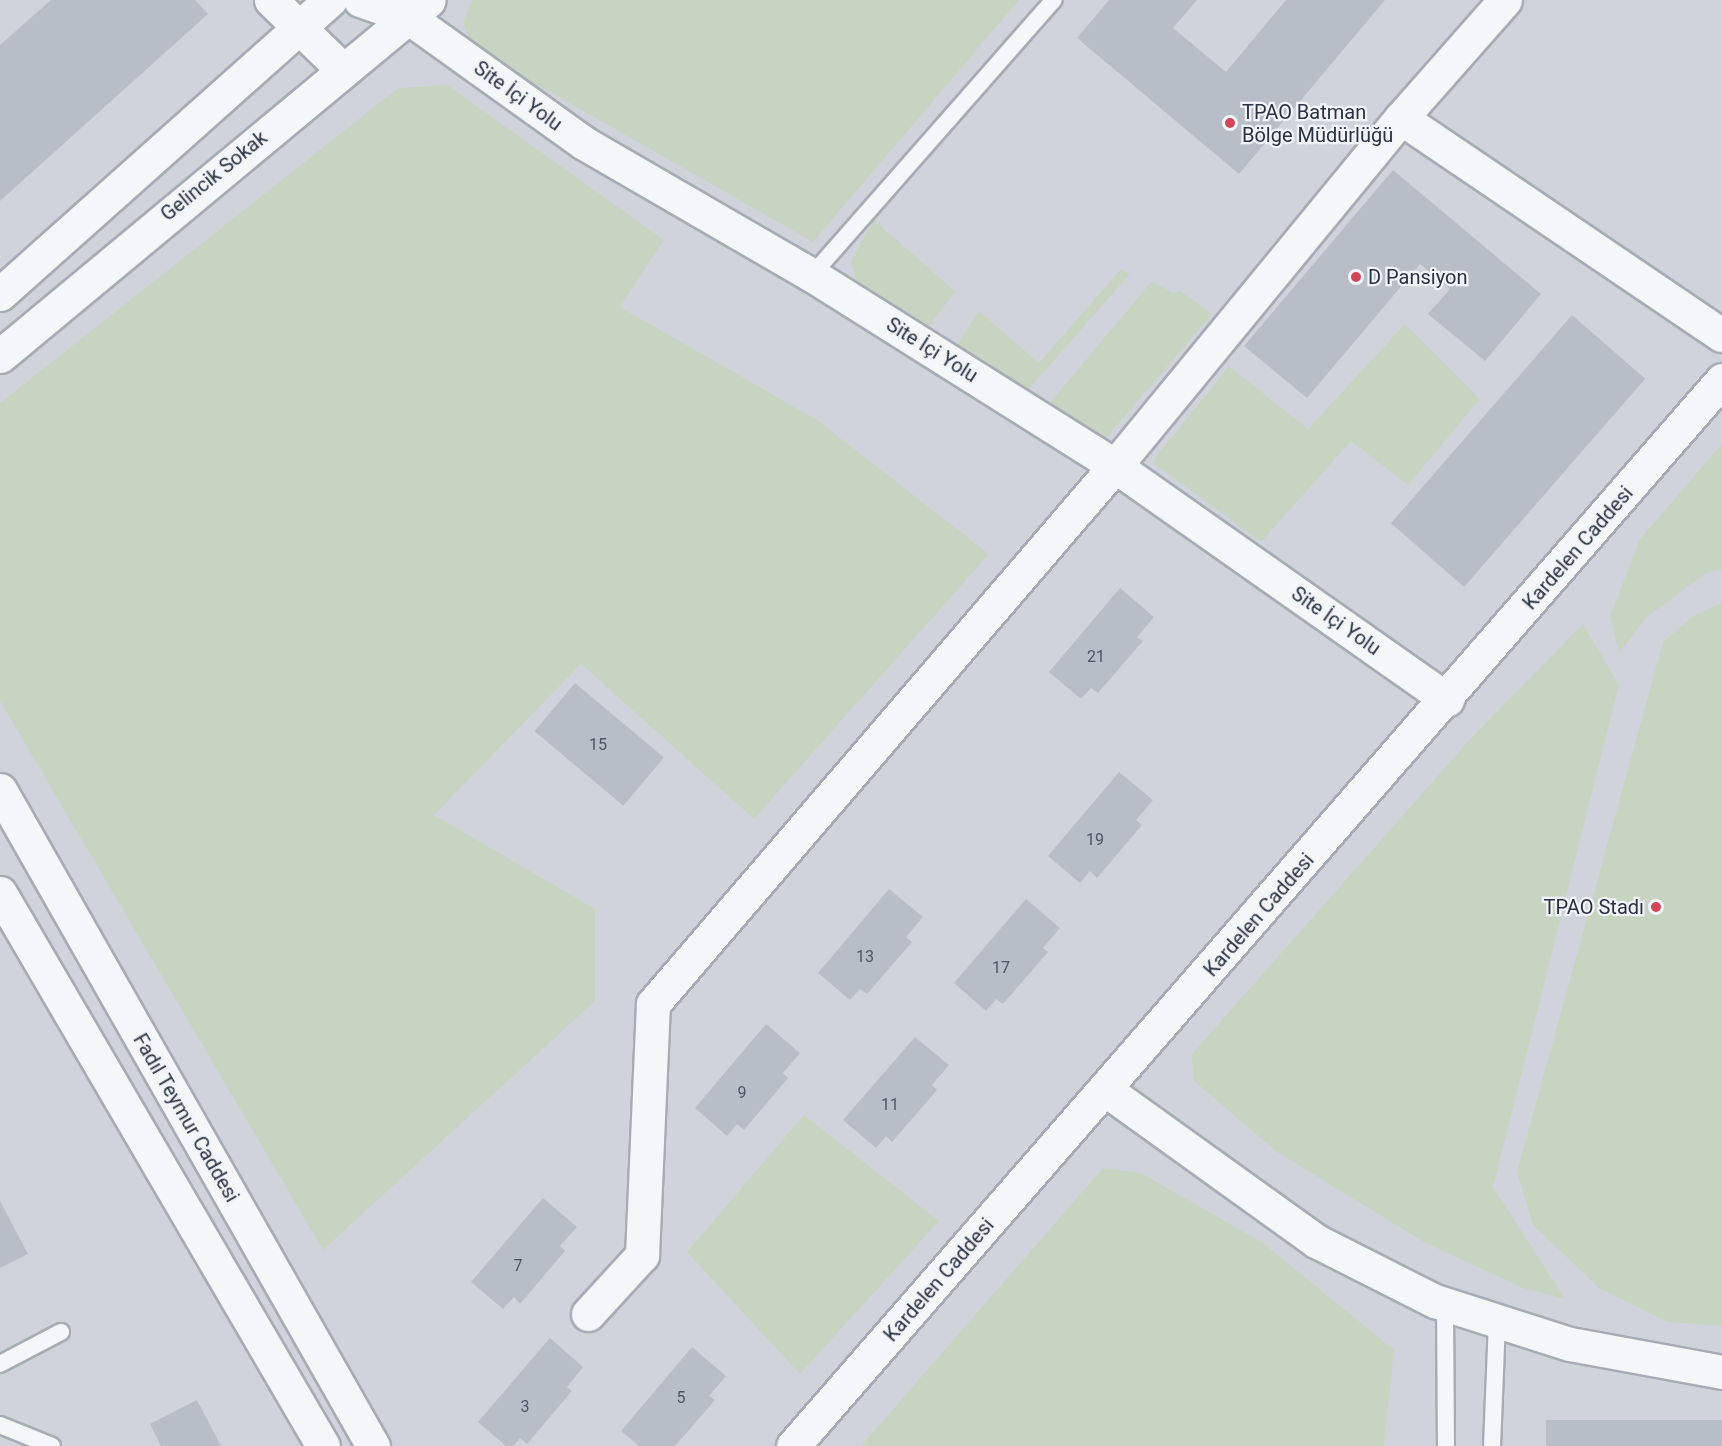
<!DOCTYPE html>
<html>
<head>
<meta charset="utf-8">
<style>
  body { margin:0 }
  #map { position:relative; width:1722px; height:1446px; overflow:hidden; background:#e1e5ea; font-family:Roboto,sans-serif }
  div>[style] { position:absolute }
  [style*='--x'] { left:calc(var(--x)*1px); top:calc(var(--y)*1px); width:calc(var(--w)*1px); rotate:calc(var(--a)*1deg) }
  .built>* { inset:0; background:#cfd4dc; transform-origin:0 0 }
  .green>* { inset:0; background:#c7d4c2 }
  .building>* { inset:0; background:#b8bec8; transform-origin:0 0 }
  .roads { filter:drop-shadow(2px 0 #a6acb5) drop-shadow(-2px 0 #a6acb5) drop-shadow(0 2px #a6acb5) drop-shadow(0 -2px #a6acb5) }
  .service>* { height:16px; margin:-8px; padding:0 8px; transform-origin:8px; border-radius:8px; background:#f4f6f8 }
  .minor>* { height:33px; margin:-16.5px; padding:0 16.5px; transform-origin:16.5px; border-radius:16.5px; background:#f4f6f8 }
  .tertiary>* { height:33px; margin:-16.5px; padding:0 16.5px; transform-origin:16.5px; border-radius:16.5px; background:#f4f6f8 }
  .dots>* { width:16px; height:16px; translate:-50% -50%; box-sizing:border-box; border:3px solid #f1f4f8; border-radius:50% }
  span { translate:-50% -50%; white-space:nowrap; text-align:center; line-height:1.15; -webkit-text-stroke:4.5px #f1f4f8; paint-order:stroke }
  .number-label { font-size:16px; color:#4d5564 }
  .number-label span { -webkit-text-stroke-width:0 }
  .street-label { font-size:20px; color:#293243 }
  .poi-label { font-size:20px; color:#293243 }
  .left { translate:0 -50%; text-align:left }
  .right { translate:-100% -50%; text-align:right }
</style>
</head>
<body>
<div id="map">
  <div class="built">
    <i style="left:0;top:0;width:1722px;height:1446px"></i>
  </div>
  <div class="green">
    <i style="clip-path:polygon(472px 0,1019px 0,813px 242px,473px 48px,463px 22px)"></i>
    <i style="clip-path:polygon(447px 85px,664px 240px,620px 307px,817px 420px,989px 554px,754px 819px,581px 664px,434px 815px,595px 909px,595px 1001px,323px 1250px,0 701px,0 403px,398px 88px)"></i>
    <i style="clip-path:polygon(874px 220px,956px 292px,928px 326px,856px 280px,851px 261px)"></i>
    <i style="clip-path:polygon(1121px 269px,1130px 274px,1027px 391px,955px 347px,979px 311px,1039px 363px)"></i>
    <i style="clip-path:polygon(1152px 281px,1173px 293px,1180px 291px,1212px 314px,1101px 444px,1048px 405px)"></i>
    <i style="clip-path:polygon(1405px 324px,1480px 399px,1408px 485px,1351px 441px,1261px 542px,1152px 462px,1229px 366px,1308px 429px)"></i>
    <i style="clip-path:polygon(1722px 444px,1722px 570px,1706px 573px,1647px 617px,1619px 653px,1610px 616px,1640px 539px)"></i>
    <i style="clip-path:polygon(1722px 603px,1722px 1326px,1668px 1322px,1599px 1288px,1533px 1225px,1517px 1172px,1663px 642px,1693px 616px)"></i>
    <i style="clip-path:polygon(1583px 624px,1619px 685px,1493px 1187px,1565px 1299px,1523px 1288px,1424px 1242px,1277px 1152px,1193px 1080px,1192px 1054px,1473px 736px)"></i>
    <i style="clip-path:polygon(804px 1115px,939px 1221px,800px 1374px,687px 1252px)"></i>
    <i style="clip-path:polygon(1103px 1168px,1141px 1173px,1263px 1243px,1394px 1350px,1384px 1446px,861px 1446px)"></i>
  </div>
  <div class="building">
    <i style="clip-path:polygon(51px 0,195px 0,208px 14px,0 201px,0 45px)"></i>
    <i style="clip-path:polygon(1109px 0,1197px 0,1173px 28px,1226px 72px,1286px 0,1385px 0,1239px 174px,1077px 38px)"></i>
    <i style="clip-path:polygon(1393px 170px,1541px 294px,1485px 361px,1428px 314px,1450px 289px,1420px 264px,1307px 398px,1244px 346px)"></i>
    <i style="left:1572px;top:315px;width:97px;height:276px;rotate:41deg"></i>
    <i style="clip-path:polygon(1120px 588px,1154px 617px,1137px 637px,1143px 641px,1098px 693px,1091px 688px,1081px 699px,1049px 672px)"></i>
    <i style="left:575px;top:683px;width:116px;height:63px;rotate:40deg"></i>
    <i style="clip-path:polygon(1119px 772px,1153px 800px,1136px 820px,1142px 825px,1097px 878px,1090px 871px,1080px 883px,1048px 856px)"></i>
    <i style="clip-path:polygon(889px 889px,923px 917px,906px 937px,912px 942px,867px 994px,860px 989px,850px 1000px,818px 973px)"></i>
    <i style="clip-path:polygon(1026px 899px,1060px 928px,1043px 948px,1048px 952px,1003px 1004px,996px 999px,986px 1011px,954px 983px)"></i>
    <i style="clip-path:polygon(766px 1024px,800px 1053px,783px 1073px,788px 1078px,744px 1130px,737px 1124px,727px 1136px,695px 1108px)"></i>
    <i style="clip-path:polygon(915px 1037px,949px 1065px,932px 1085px,937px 1090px,892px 1142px,886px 1136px,876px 1148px,843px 1120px)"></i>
    <i style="clip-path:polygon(543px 1198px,577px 1227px,560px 1246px,565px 1251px,520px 1304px,514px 1297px,503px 1309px,471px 1282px)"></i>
    <i style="clip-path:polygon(0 1201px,28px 1254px,0 1268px)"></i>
    <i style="clip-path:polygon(550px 1338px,583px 1367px,567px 1387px,572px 1391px,527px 1444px,520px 1438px,513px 1446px,506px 1446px,478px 1422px)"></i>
    <i style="clip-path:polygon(692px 1347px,726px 1376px,709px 1396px,715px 1400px,675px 1446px,639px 1446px,621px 1431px)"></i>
    <i style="clip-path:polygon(197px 1400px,221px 1446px,161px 1446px,150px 1424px)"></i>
    <i style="left:1546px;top:1420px;width:176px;height:26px"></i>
  </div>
  <div class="roads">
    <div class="service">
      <i style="--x:812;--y:275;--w:366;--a:-48.7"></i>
      <i style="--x:1445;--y:1305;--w:141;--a:89.6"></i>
      <i style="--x:0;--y:1364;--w:69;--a:-27.7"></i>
      <i style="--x:0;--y:1425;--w:56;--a:22"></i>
      <i style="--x:1492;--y:1446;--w:123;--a:-87.7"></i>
    </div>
    <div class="minor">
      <i style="--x:271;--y:0;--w:100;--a:44.2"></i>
      <i style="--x:360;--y:0;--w:51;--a:19.5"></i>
      <i style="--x:408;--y:17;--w:216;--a:35.6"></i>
      <i style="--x:584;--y:143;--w:263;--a:30.1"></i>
      <i style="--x:812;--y:275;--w:358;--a:32.2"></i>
      <i style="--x:1115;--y:466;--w:406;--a:35.1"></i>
      <i style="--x:1401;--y:118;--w:387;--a:34.1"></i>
      <i style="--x:1106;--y:1090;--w:259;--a:35.7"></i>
      <i style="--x:1316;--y:1241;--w:133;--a:26.8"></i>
      <i style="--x:1435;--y:1301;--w:142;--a:17.7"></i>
      <i style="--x:1570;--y:1344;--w:155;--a:10.4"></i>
      <i style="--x:588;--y:1314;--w:80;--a:-47.5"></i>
      <i style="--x:642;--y:1255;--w:251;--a:-87.5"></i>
      <i style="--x:653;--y:1004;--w:709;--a:-49.35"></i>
      <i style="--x:1115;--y:466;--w:450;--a:-50.6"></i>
      <i style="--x:1401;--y:118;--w:157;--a:-48.6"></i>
    </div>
    <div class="tertiary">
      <i style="--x:0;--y:294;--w:442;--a:-41.7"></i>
      <i style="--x:0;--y:356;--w:557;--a:-39.69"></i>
      <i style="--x:0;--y:790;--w:755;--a:60.38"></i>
      <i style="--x:0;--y:893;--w:640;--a:59.71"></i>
      <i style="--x:793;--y:1446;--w:1414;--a:-48.93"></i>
    </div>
  </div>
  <div class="dots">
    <i style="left:1230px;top:123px;background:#d24457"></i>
    <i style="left:1356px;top:277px;background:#d24457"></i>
    <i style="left:1656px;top:907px;background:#d24457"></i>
  </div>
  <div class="number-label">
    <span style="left:1096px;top:657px">21</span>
    <span style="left:598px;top:745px">15</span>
    <span style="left:1095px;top:840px">19</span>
    <span style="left:865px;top:957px">13</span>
    <span style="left:1001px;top:968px">17</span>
    <span style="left:742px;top:1093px">9</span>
    <span style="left:890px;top:1105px">11</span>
    <span style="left:518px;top:1266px">7</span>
    <span style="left:681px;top:1398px">5</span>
    <span style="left:525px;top:1407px">3</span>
  </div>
  <div class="street-label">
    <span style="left:518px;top:96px;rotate:36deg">Site İçi Yolu</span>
    <span style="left:214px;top:176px;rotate:-39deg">Gelincik Sokak</span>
    <span style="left:932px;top:350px;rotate:32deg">Site İçi Yolu</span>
    <span style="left:1578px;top:548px;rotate:-49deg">Kardelen Caddesi</span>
    <span style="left:1336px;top:621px;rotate:35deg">Site İçi Yolu</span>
    <span style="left:1259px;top:915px;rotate:-49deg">Kardelen Caddesi</span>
    <span style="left:186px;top:1118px;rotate:60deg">Fadıl Teymur Caddesi</span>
    <span style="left:939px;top:1280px;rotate:-49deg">Kardelen Caddesi</span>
  </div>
  <div class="poi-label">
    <span class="left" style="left:1242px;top:124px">TPAO Batman<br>Bölge Müdürlüğü</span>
    <span class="left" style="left:1368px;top:277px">D Pansiyon</span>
    <span class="right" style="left:1644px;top:907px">TPAO Stadı</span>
  </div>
</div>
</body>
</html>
